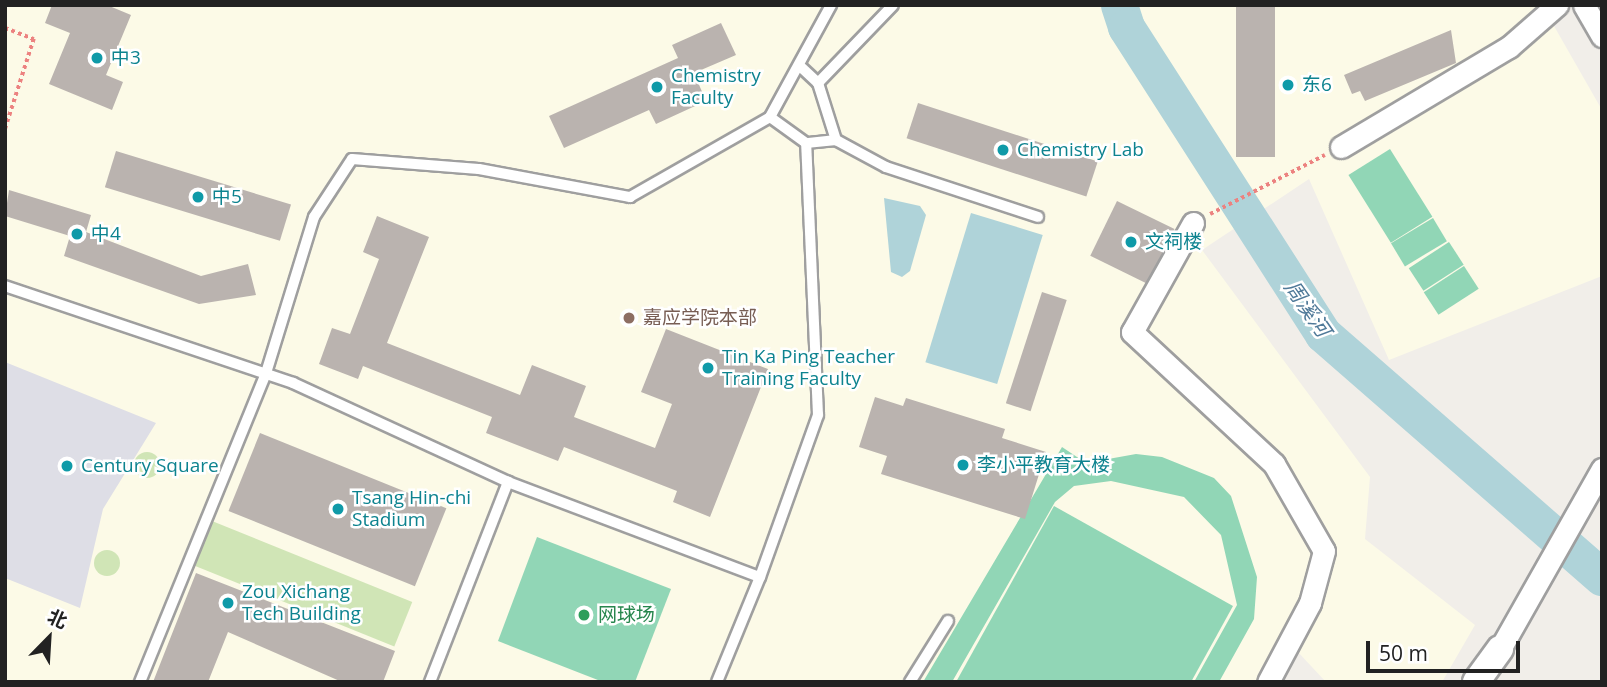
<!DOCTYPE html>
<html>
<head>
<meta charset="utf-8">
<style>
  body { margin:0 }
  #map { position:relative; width:1607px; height:687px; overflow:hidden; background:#f1eee9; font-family:"Open Sans","Noto Sans SC",sans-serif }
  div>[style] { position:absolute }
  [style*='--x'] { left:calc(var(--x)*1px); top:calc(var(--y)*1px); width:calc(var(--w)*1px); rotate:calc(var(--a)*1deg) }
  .education>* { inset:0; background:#fcfae7 }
  .grass>* { inset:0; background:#d0e5b6; transform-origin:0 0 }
  .round { border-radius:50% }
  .pitch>* { inset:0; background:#91d6b6; transform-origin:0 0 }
  .plaza>* { inset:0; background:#dedee6 }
  .water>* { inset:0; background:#afd3d9; transform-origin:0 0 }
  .river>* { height:37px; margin:-18.5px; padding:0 18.5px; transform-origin:18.5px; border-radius:18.5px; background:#afd3d9 }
  .building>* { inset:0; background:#bab3af; transform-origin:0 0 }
  .path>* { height:3.5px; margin-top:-1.75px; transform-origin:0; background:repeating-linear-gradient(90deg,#ec8280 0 3.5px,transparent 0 7px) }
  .roads { filter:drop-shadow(2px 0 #9f9f9f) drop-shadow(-2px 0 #9f9f9f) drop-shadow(0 2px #9f9f9f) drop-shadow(0 -2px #9f9f9f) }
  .service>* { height:10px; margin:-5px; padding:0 5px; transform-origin:5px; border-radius:5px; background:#fff }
  .minor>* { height:21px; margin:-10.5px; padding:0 10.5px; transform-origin:10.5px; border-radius:10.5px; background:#fff }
  .tertiary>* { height:26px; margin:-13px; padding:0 13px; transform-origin:13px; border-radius:13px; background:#fff }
  .dots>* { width:19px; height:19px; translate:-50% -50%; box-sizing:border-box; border:4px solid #fff; border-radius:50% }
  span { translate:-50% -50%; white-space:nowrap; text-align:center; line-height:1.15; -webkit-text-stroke:5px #fff; paint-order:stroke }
  .culture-label { font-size:19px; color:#0d838f }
  .left { translate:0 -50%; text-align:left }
  .education-label { font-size:19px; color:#785e54 }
  .leisure-label { font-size:19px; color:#27864d }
  .water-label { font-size:21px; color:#507a99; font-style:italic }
  .frame { position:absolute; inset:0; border:7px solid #222; pointer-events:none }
  .north { position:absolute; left:14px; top:603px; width:70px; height:70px; -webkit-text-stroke:5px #fff; paint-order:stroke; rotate:24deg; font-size:19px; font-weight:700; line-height:28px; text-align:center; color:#222 }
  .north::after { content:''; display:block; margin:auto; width:24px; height:32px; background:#222; clip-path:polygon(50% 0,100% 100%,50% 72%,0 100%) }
  .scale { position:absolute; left:1366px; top:641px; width:154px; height:32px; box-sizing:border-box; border:4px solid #222; border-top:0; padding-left:9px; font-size:21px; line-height:24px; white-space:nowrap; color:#222; -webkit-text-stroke:5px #fff; paint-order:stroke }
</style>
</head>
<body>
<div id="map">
  <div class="education">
    <i style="clip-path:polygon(5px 5px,1542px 5px,1602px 110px,1602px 276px,1389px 360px,1309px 179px,1202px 250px,1370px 477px,1365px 539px,1475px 625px,1442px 682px,1326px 682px,1282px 635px,1255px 682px,5px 682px)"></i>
  </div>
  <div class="grass">
    <i class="round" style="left:134px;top:452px;width:26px;height:26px"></i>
    <i style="left:212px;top:521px;width:216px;height:48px;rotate:22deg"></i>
    <i class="round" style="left:94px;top:550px;width:26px;height:26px"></i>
  </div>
  <div class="pitch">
    <i style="left:1390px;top:149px;width:80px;height:49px;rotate:58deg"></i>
    <i style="left:1433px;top:218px;width:27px;height:49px;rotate:59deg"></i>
    <i style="left:1449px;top:242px;width:27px;height:48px;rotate:57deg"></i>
    <i style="left:1464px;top:266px;width:27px;height:48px;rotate:57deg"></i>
    <i style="clip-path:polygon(1062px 447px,1086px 463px,1136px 454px,1162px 457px,1214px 478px,1231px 496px,1257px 577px,1254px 619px,1219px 682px,1194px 682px,1237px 605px,1221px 535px,1184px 497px,1111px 481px,1074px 486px,1055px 502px,952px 682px,923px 682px)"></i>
    <i style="clip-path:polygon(1054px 506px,1233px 606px,1191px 682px,956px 682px)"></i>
    <i style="clip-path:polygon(537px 537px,671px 589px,635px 682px,603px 682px,498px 641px)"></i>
  </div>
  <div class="plaza">
    <i style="clip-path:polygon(5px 362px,156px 423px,103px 509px,80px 608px,5px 578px)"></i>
  </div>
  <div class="water">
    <i style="clip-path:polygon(884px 198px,920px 206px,926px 215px,910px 271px,902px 277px,891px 272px)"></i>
    <i style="left:971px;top:213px;width:75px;height:156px;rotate:17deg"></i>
  </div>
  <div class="river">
    <i style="--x:1119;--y:5;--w:23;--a:72"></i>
    <i style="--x:1126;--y:27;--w:365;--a:57.3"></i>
    <i style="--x:1323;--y:334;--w:370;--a:41.1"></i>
  </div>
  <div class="building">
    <i style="clip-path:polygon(52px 5px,107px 5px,131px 15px,106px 75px,123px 82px,112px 110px,49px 84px,70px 33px,45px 23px)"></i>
    <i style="left:1236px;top:5px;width:39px;height:152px"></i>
    <i style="clip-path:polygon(721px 23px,736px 55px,694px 73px,706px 101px,656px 124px,649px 110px,564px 148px,549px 116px,678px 58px,672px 45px)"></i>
    <i style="clip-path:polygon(1451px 30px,1456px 63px,1365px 101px,1360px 91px,1352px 94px,1344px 75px)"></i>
    <i style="left:918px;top:103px;width:189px;height:37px;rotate:18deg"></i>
    <i style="left:116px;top:151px;width:183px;height:38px;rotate:17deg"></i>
    <i style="clip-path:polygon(9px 190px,91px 215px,86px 232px,201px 276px,248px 264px,256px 295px,199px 304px,64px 256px,70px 236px,5px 216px)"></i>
    <i style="left:1117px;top:201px;width:64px;height:61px;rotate:26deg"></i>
    <i style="clip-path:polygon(377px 216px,429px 237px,387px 343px,520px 395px,532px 365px,586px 386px,574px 417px,655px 448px,672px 404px,641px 392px,666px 329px,768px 369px,710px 517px,673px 502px,677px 491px,564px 447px,558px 461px,486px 433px,492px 417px,363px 366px,358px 379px,319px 364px,332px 328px,350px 334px,379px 259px,363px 252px)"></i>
    <i style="left:1042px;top:292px;width:26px;height:117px;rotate:18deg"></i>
    <i style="clip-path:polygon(875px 397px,903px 406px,906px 398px,1005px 429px,1002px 438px,1046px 452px,1025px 519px,881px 474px,887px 456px,859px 447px)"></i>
    <i style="left:260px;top:433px;width:201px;height:84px;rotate:22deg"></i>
    <i style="clip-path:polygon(196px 573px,395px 651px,383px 682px,342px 682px,228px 632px,208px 682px,153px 682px)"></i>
  </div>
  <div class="path">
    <i style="--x:5;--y:28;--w:31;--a:21"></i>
    <i style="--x:34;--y:39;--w:96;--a:107.7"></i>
    <i style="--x:1210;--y:214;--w:129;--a:-27.2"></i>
  </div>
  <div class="roads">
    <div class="service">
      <i style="--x:802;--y:68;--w:22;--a:43"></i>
      <i style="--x:818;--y:83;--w:60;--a:72.5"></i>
      <i style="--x:836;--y:140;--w:30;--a:174"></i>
      <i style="--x:806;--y:143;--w:44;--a:-144.2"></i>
      <i style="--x:770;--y:117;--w:128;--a:-61.4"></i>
      <i style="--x:818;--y:83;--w:108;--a:-46.1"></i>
      <i style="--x:836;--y:140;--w:57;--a:28.4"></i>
      <i style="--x:886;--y:167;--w:160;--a:18.2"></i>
      <i style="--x:5;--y:286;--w:304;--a:18.6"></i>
      <i style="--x:293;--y:383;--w:237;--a:24.7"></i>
      <i style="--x:508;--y:482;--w:269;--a:20.7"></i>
      <i style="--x:760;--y:577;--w:113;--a:112.3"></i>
      <i style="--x:760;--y:577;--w:172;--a:-70.3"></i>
      <i style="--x:818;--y:415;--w:272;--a:-92.5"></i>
      <i style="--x:140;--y:682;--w:334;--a:-67.8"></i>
      <i style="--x:266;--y:373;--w:163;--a:-72.9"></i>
      <i style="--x:314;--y:217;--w:69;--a:-56.8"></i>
      <i style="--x:352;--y:159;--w:127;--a:4.5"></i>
      <i style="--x:479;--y:169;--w:154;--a:10.5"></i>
      <i style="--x:630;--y:197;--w:161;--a:-29.7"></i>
      <i style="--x:430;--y:682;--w:215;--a:-68.7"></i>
      <i style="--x:910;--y:682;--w:72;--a:-58.1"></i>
    </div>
    <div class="minor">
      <i style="--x:1584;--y:5;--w:36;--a:60"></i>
      <i style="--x:1341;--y:147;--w:196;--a:-30.8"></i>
      <i style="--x:1509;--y:47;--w:64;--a:-41.2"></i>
      <i style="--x:1193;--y:223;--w:125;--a:119.2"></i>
      <i style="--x:1132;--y:332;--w:194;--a:42.9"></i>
      <i style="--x:1274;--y:464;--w:100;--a:60.1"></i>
      <i style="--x:1324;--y:551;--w:54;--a:105.1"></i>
      <i style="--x:1310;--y:603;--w:89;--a:118"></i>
      <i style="--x:1500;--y:649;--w:207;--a:-60.5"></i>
    </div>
    <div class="tertiary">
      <i style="--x:1476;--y:682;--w:41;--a:-54"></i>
    </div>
  </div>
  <div class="dots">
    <i style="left:97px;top:58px;background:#0f9aa8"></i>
    <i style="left:1288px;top:85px;background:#0f9aa8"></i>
    <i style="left:657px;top:87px;background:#0f9aa8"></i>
    <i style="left:1003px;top:150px;background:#0f9aa8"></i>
    <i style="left:198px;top:197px;background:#0f9aa8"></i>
    <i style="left:77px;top:234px;background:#0f9aa8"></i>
    <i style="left:1131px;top:242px;background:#0f9aa8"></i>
    <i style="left:629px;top:318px;background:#8d6e63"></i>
    <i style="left:708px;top:368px;background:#0f9aa8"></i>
    <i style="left:963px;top:465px;background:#0f9aa8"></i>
    <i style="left:67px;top:466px;background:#0f9aa8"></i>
    <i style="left:338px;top:509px;background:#0f9aa8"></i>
    <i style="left:228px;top:603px;background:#0f9aa8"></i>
    <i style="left:584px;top:615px;background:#2e9e5b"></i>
  </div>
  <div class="culture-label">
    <span class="left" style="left:111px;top:58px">中3</span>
    <span class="left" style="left:671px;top:87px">Chemistry<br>Faculty</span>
    <span class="left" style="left:1302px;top:85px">东6</span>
    <span class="left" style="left:1017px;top:150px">Chemistry Lab</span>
    <span class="left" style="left:212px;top:197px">中5</span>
    <span class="left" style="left:91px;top:234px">中4</span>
    <span class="left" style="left:1145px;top:242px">文祠楼</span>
    <span class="left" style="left:722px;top:368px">Tin Ka Ping Teacher<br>Training Faculty</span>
    <span class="left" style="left:977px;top:465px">李小平教育大楼</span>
    <span class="left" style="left:81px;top:466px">Century Square</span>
    <span class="left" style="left:352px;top:509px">Tsang Hin-chi<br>Stadium</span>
    <span class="left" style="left:242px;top:603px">Zou Xichang<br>Tech Building</span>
  </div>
  <div class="education-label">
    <span class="left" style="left:643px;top:318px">嘉应学院本部</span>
  </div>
  <div class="leisure-label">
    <span class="left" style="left:598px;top:615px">网球场</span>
  </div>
  <div class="water-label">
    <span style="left:1308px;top:308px;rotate:55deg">周溪河</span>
  </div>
  <div class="frame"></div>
  <div class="north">北</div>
  <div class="scale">50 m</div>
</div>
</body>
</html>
